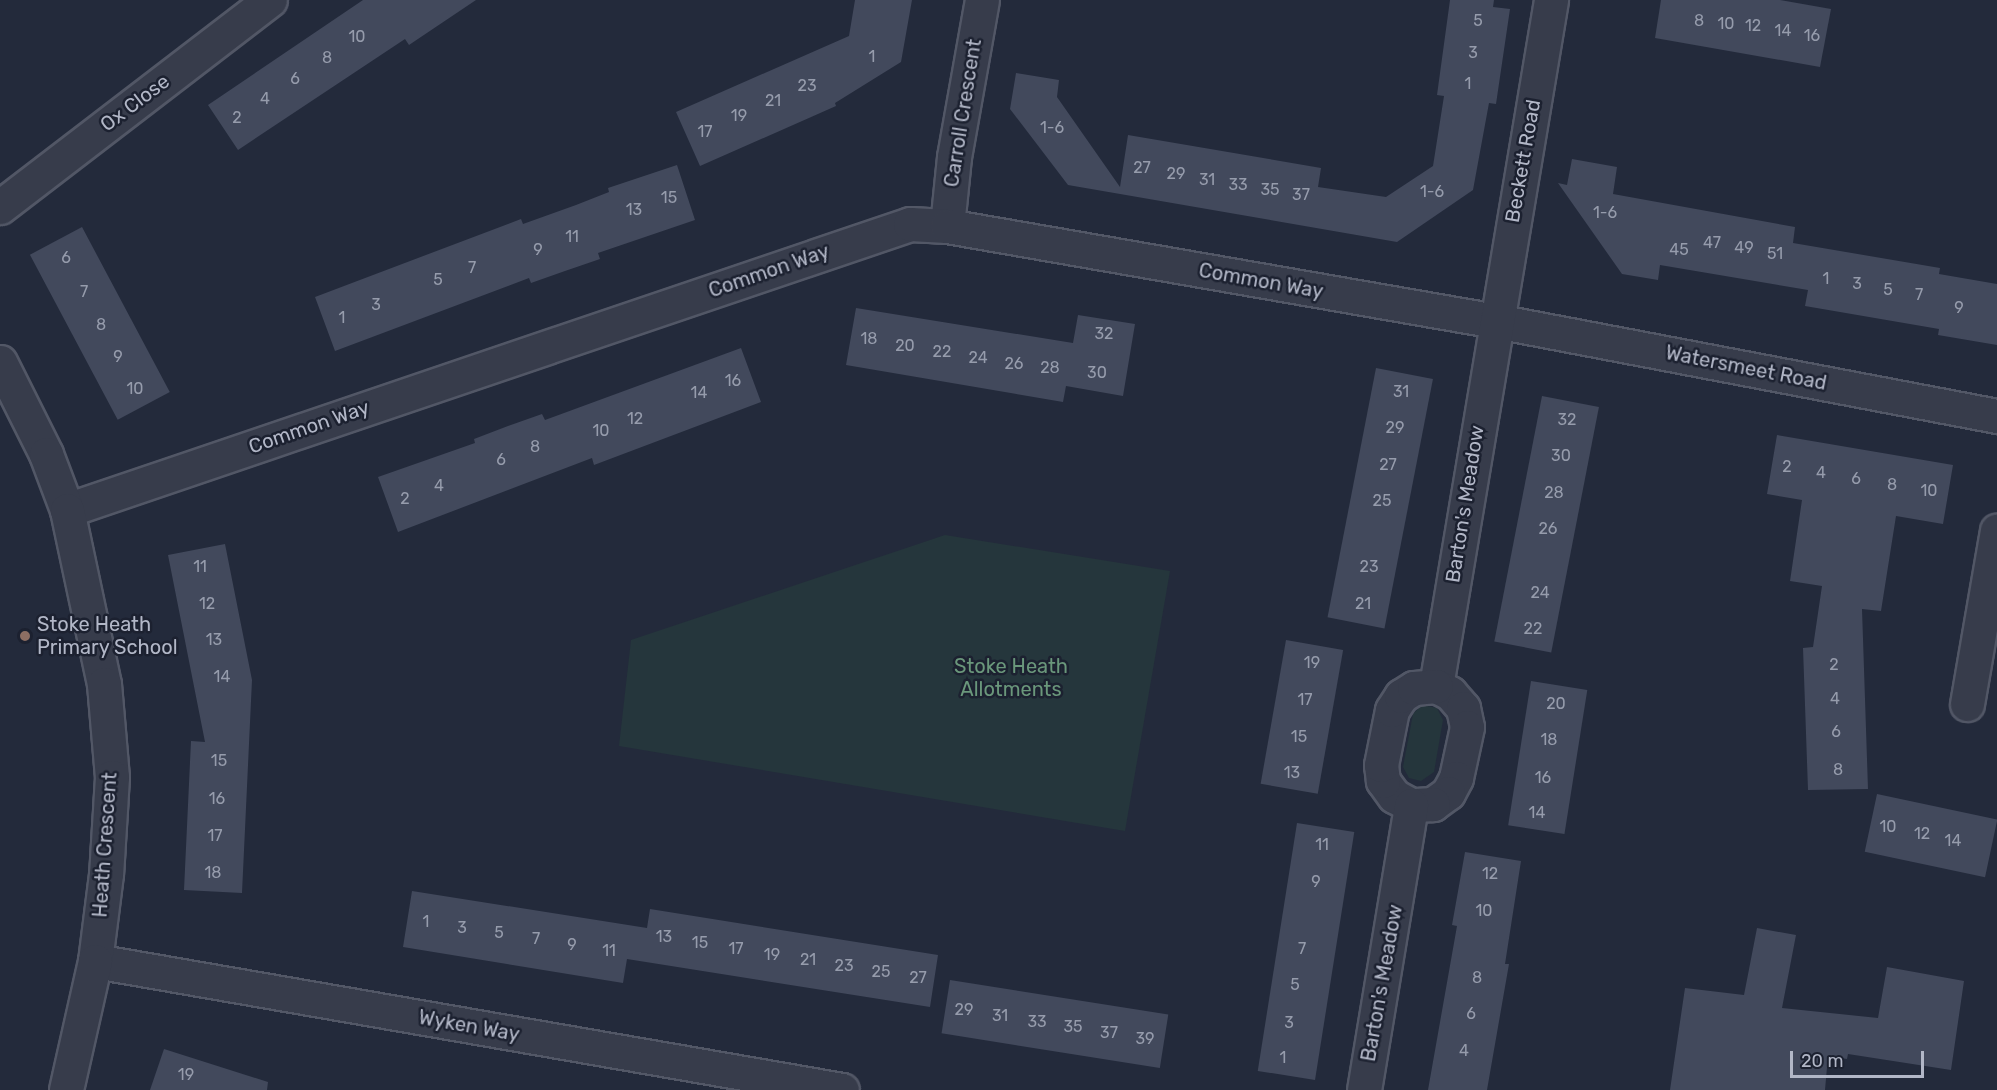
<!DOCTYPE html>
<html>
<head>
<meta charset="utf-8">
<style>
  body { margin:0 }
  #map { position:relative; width:1997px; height:1090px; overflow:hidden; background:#232a3b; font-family:Rubik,sans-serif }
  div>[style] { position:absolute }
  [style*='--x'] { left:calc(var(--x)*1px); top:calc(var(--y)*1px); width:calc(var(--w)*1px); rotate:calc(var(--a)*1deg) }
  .green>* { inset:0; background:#25363c }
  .building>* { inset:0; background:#42495c; transform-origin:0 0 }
  .roads { filter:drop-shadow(2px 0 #525766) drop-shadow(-2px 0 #525766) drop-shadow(0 2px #525766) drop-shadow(0 -2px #525766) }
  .minor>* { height:33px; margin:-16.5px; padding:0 16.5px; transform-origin:16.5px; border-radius:16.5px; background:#373c4b }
  .tertiary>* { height:33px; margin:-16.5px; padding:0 16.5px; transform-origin:16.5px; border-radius:16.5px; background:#373c4b }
  .dots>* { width:16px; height:16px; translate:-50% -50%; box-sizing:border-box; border:3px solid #1c2130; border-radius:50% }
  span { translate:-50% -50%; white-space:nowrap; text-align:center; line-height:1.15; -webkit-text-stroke:5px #1c2130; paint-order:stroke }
  .number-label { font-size:16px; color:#969cac }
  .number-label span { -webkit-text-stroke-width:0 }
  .street-label { font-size:20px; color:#b2b7c7 }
  .poi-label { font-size:20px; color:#b2b7c7 }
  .left { translate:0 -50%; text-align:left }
  .park-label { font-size:20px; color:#6a977b }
  .scale { position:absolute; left:1790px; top:1051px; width:134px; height:27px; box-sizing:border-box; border:3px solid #b2b7c7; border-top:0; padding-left:8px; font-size:18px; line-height:21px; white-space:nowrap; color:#b2b7c7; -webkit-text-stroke:4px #1c2130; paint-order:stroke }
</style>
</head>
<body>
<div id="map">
  <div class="green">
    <i style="clip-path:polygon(945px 535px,1170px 571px,1125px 831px,619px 746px,631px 640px)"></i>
    <i style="clip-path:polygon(1422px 705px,1437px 708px,1443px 720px,1434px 772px,1421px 781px,1409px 778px,1403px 767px,1413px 714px)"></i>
  </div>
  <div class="building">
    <i style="clip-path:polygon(363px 0,476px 0,409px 45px,405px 39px,238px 150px,208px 105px)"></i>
    <i style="clip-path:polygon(855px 0,912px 0,901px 62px,835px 103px,836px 106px,700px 166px,676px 112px,849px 36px)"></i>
    <i style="clip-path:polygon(1450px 0,1494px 0,1493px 7px,1510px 9px,1496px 104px,1489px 103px,1473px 190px,1397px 242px,1068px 185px,1010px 109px,1016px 73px,1059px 80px,1057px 97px,1120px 187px,1128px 135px,1321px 168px,1318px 187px,1386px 197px,1433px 166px,1444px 96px,1437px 95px)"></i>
    <i style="clip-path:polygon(1661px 0,1780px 0,1831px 9px,1820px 67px,1655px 38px)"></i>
    <i style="clip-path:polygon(1572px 159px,1617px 167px,1613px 194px,1795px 227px,1793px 243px,1940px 268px,1939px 274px,1997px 284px,1997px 345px,1938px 335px,1939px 329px,1805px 306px,1808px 290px,1660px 265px,1658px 280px,1622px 274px,1558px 183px,1567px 185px)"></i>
    <i style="clip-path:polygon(677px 165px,695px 220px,598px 253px,600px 259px,565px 271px,531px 283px,529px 278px,335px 351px,315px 297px,521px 219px,523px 224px,576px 205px,609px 192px,608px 188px)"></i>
    <i style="left:82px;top:227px;width:187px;height:59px;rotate:62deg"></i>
    <i style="clip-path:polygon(856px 308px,1073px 343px,1078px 315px,1135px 324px,1123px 396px,1066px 386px,1063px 402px,846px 365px)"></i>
    <i style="clip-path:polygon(741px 348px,761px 402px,594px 465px,592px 458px,398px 532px,378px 477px,475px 443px,474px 439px,508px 426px,542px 414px,545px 420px)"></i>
    <i style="left:1376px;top:368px;width:58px;height:254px;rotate:11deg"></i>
    <i style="left:1542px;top:396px;width:58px;height:250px;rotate:11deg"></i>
    <i style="clip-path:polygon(1777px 435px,1953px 465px,1943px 524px,1896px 516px,1881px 611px,1862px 609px,1868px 789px,1808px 790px,1803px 648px,1813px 647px,1822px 586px,1790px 581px,1802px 500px,1767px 494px)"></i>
    <i style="clip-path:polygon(225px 544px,252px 680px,242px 893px,184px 890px,191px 741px,205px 742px,168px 555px)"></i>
    <i style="left:1286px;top:640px;width:58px;height:146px;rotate:10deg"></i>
    <i style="left:1531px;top:681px;width:57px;height:146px;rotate:9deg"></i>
    <i style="left:1877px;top:794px;width:123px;height:59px;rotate:12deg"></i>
    <i style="left:1297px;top:823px;width:58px;height:251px;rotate:9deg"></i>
    <i style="clip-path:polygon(1465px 852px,1521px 861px,1505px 964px,1509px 964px,1487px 1090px,1428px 1090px,1457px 926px,1452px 925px)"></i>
    <i style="clip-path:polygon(412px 891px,647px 928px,650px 909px,938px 955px,930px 1007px,627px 959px,623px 983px,403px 947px)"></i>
    <i style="clip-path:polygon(1757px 928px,1796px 935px,1782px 1008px,1878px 1018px,1887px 967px,1964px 981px,1951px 1070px,1848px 1054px,1847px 1059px,1828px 1056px,1825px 1090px,1670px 1090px,1685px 988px,1744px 995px)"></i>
    <i style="left:950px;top:980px;width:221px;height:54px;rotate:9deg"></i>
    <i style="clip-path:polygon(164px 1049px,268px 1082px,267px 1090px,150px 1090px)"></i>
  </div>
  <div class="roads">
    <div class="minor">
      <i style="--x:0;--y:207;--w:340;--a:-37.5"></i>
      <i style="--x:947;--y:226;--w:69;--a:-84.2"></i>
      <i style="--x:954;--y:157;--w:159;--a:-79.9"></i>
      <i style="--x:67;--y:510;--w:890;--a:-18.74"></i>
      <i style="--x:910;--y:224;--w:37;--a:3"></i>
      <i style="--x:947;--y:226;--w:557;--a:9.82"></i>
      <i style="--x:1496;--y:321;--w:510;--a:10.74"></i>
      <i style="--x:1436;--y:686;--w:696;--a:-80.48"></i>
      <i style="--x:1436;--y:686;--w:16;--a:27"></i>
      <i style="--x:1450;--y:693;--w:20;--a:49"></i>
      <i style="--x:1463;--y:708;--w:19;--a:78"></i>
      <i style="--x:1467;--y:727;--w:52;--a:102.2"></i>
      <i style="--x:1456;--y:778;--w:17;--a:118"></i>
      <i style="--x:1448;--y:793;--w:19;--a:144"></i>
      <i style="--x:1433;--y:804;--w:22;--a:177"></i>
      <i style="--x:1411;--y:805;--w:19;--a:-152"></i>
      <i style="--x:1394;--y:796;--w:19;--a:-126"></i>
      <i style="--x:1383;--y:781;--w:16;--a:-97"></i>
      <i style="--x:1381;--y:765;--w:56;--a:-78.7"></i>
      <i style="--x:1392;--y:710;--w:17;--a:-57"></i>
      <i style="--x:1401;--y:696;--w:15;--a:-32"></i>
      <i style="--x:1414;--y:688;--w:22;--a:-5"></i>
      <i style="--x:1967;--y:704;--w:176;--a:-80.2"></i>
      <i style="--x:95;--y:961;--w:758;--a:9.8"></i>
      <i style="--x:1364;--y:1090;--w:289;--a:-80.6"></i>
    </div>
    <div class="tertiary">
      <i style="--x:0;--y:362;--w:103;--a:63.4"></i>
      <i style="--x:46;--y:454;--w:60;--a:69.4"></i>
      <i style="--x:67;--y:510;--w:178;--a:78"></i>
      <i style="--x:104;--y:684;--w:93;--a:85.1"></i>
      <i style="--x:112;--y:777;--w:97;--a:93.5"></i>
      <i style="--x:106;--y:874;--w:88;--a:97.2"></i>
      <i style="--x:95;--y:961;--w:132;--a:102.7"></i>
    </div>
  </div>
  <div class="dots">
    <i style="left:25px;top:636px;background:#8d6e63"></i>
  </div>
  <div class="number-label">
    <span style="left:1478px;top:21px">5</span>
    <span style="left:1699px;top:21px">8</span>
    <span style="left:1726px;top:24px">10</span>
    <span style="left:1753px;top:26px">12</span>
    <span style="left:1783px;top:31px">14</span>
    <span style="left:1812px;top:36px">16</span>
    <span style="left:357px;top:37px">10</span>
    <span style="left:1473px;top:53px">3</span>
    <span style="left:872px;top:57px">1</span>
    <span style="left:327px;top:58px">8</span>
    <span style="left:295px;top:79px">6</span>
    <span style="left:1468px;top:84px">1</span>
    <span style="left:807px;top:86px">23</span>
    <span style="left:265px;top:99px">4</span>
    <span style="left:773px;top:101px">21</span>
    <span style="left:739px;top:116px">19</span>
    <span style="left:237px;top:118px">2</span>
    <span style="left:1052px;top:128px">1-6</span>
    <span style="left:705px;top:132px">17</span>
    <span style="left:1142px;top:168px">27</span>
    <span style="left:1176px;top:174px">29</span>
    <span style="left:1207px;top:180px">31</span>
    <span style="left:1238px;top:185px">33</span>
    <span style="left:1270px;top:190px">35</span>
    <span style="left:1432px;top:192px">1-6</span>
    <span style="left:1301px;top:195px">37</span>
    <span style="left:669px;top:198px">15</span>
    <span style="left:634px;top:210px">13</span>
    <span style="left:1605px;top:213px">1-6</span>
    <span style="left:572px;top:237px">11</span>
    <span style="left:1712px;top:243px">47</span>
    <span style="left:1744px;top:248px">49</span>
    <span style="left:538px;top:250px">9</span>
    <span style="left:1679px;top:250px">45</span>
    <span style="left:1775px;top:254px">51</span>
    <span style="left:66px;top:258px">6</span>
    <span style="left:472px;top:268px">7</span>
    <span style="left:1826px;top:279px">1</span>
    <span style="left:438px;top:280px">5</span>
    <span style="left:1857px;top:284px">3</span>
    <span style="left:1888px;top:290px">5</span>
    <span style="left:84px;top:292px">7</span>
    <span style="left:1919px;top:295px">7</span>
    <span style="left:376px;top:305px">3</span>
    <span style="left:1959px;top:308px">9</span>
    <span style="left:342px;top:318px">1</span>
    <span style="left:101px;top:325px">8</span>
    <span style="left:1104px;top:334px">32</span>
    <span style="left:869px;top:339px">18</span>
    <span style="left:905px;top:346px">20</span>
    <span style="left:942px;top:352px">22</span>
    <span style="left:118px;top:357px">9</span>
    <span style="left:978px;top:358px">24</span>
    <span style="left:1014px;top:364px">26</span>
    <span style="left:1050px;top:368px">28</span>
    <span style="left:1097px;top:373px">30</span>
    <span style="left:733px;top:381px">16</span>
    <span style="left:135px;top:389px">10</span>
    <span style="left:1401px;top:392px">31</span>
    <span style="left:699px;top:393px">14</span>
    <span style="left:635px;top:419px">12</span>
    <span style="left:1567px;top:420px">32</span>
    <span style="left:1395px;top:428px">29</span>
    <span style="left:601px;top:431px">10</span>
    <span style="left:535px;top:447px">8</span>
    <span style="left:1561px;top:456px">30</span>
    <span style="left:501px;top:460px">6</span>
    <span style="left:1388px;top:465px">27</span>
    <span style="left:1787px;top:467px">2</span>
    <span style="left:1821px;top:473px">4</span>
    <span style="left:1856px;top:479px">6</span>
    <span style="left:1892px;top:485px">8</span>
    <span style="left:439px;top:486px">4</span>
    <span style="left:1929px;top:491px">10</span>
    <span style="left:1554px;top:493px">28</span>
    <span style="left:405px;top:499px">2</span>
    <span style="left:1382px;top:501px">25</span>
    <span style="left:1548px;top:529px">26</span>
    <span style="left:200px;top:567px">11</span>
    <span style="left:1369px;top:567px">23</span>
    <span style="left:1540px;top:593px">24</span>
    <span style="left:207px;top:604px">12</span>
    <span style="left:1363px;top:604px">21</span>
    <span style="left:1533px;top:629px">22</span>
    <span style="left:214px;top:640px">13</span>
    <span style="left:1312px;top:663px">19</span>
    <span style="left:1834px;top:665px">2</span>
    <span style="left:222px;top:677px">14</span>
    <span style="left:1835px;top:699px">4</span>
    <span style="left:1305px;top:700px">17</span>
    <span style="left:1556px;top:704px">20</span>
    <span style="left:1836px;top:732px">6</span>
    <span style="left:1299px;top:737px">15</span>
    <span style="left:1549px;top:740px">18</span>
    <span style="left:219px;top:761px">15</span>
    <span style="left:1838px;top:770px">8</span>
    <span style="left:1292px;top:773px">13</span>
    <span style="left:1543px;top:778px">16</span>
    <span style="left:217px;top:799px">16</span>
    <span style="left:1537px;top:813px">14</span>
    <span style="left:1888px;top:827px">10</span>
    <span style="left:1922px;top:834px">12</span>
    <span style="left:215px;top:836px">17</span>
    <span style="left:1953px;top:841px">14</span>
    <span style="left:1322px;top:845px">11</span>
    <span style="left:213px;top:873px">18</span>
    <span style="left:1490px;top:874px">12</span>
    <span style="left:1316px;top:882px">9</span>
    <span style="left:1484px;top:911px">10</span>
    <span style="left:426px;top:922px">1</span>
    <span style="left:462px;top:928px">3</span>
    <span style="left:499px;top:933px">5</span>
    <span style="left:664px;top:937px">13</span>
    <span style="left:536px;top:939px">7</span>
    <span style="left:700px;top:943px">15</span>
    <span style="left:572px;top:945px">9</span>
    <span style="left:736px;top:949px">17</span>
    <span style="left:1302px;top:949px">7</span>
    <span style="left:609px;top:951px">11</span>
    <span style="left:772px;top:955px">19</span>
    <span style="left:808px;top:960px">21</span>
    <span style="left:844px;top:966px">23</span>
    <span style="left:881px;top:972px">25</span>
    <span style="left:918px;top:978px">27</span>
    <span style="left:1477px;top:978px">8</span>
    <span style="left:1295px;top:985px">5</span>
    <span style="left:964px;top:1010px">29</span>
    <span style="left:1471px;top:1014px">6</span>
    <span style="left:1000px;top:1016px">31</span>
    <span style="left:1037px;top:1022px">33</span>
    <span style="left:1289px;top:1023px">3</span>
    <span style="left:1073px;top:1027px">35</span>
    <span style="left:1109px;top:1033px">37</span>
    <span style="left:1145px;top:1039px">39</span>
    <span style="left:1464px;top:1051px">4</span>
    <span style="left:1283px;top:1058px">1</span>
    <span style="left:186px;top:1075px">19</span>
  </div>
  <div class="street-label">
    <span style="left:135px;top:103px;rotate:-37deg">Ox Close</span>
    <span style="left:963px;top:113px;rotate:-81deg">Carroll Crescent</span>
    <span style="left:1523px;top:161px;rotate:-80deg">Beckett Road</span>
    <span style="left:769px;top:271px;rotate:-19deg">Common Way</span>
    <span style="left:1261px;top:281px;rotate:10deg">Common Way</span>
    <span style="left:1746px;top:368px;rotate:11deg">Watersmeet Road</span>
    <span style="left:309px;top:427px;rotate:-19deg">Common Way</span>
    <span style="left:1465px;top:504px;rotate:-81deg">Barton's Meadow</span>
    <span style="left:105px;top:845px;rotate:-86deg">Heath Crescent</span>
    <span style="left:1382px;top:983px;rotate:-80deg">Barton's Meadow</span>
    <span style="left:469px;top:1026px;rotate:10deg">Wyken Way</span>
  </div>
  <div class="poi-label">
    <span class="left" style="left:37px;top:636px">Stoke Heath<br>Primary School</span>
  </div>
  <div class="park-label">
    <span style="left:1011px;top:678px">Stoke Heath<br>Allotments</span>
  </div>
  <div class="scale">20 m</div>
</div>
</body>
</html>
